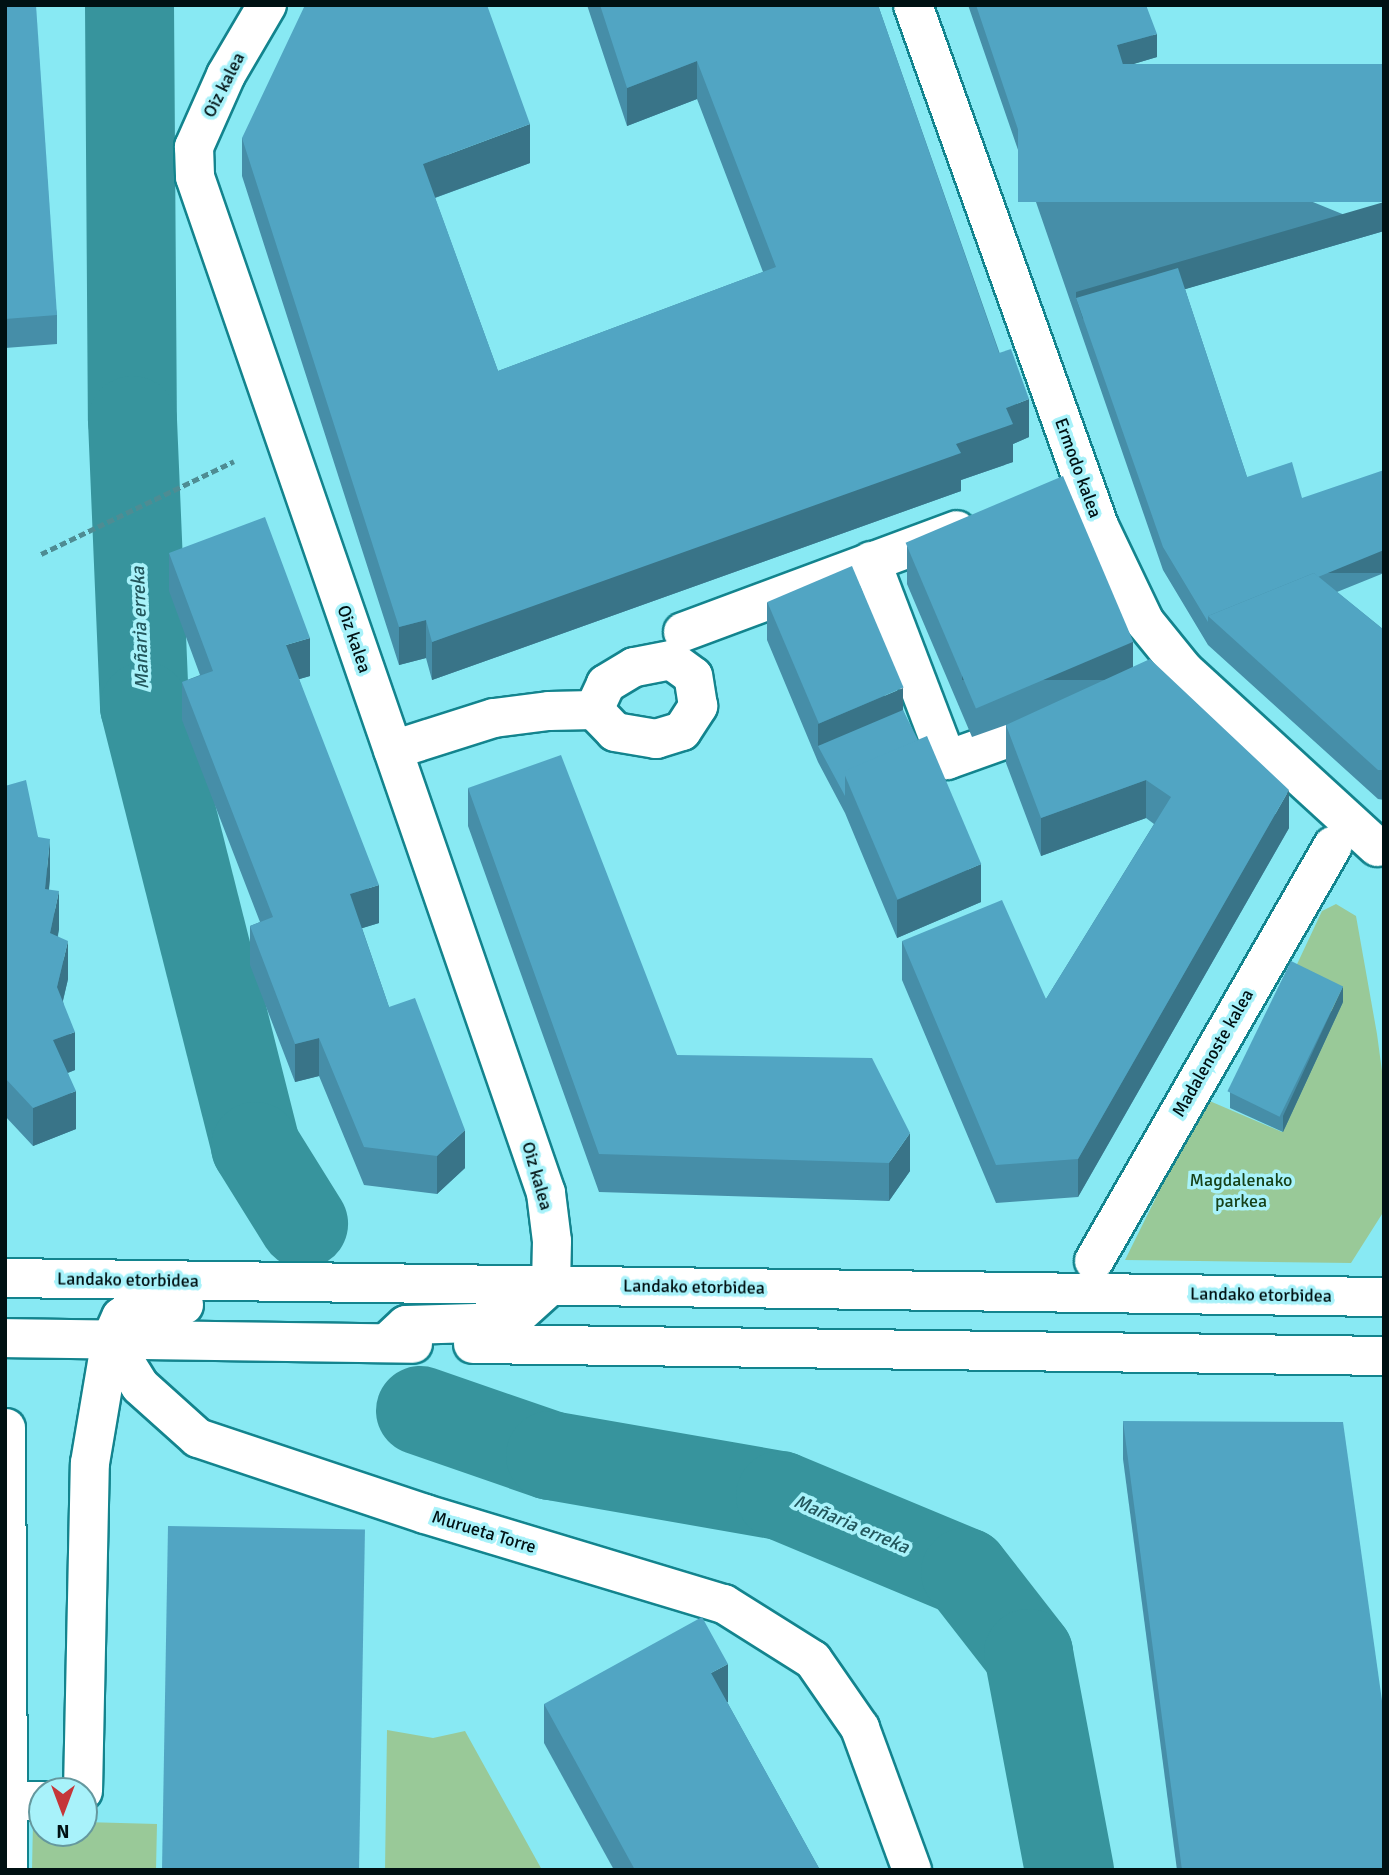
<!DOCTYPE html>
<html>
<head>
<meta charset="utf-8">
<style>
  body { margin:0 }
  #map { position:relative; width:1389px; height:1875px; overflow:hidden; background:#88e9f3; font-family:Signika,sans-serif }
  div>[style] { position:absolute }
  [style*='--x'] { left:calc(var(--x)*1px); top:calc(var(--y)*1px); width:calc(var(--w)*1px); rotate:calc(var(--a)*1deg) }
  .green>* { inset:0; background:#99c998 }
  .river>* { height:89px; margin:-44.5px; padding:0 44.5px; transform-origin:44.5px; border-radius:44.5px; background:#37949d }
  .path>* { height:4.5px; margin-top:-2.25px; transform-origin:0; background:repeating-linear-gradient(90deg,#4e8c93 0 7px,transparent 0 10.5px) }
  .roads { filter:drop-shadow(2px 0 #13848e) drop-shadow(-2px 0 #13848e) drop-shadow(0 2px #13848e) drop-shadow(0 -2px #13848e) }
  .minor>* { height:38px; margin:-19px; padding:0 19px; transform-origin:19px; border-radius:19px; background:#fff }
  .wall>* { inset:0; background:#468ea8 }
  .shaded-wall>* { inset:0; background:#397488; transform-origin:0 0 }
  .building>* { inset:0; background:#51a5c3; transform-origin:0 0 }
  span { translate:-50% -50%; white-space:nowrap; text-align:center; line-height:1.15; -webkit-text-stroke:7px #a8f2fa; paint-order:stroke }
  .street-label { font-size:18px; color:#001113 }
  .park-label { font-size:18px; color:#164118 }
  .water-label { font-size:19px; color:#22565c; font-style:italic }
  .frame { position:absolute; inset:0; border:7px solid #001113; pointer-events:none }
  .north { position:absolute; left:28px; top:1777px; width:70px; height:70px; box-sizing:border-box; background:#a8f2fa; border:2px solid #65989e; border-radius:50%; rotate:180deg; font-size:19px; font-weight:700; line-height:28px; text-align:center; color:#001113 }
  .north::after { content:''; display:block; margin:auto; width:24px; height:32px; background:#c53639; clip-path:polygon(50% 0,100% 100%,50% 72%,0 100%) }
</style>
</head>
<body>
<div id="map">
  <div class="green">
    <i style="clip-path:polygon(1336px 904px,1356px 916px,1377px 1034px,1384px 1086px,1384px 1211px,1351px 1263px,1125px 1260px,1205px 1099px,1282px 1132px,1291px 977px,1322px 911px)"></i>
    <i style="clip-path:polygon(387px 1730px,433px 1738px,465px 1731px,542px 1870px,385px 1870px)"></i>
    <i style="clip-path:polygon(33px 1821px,42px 1822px,42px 1833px,84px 1833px,84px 1822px,157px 1824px,156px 1870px,32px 1870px)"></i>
  </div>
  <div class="river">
    <i style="--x:129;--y:5;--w:415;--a:89.6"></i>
    <i style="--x:132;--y:420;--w:286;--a:87.6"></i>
    <i style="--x:144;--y:706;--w:454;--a:75.8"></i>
    <i style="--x:255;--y:1146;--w:91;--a:58.1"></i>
    <i style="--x:420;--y:1410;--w:138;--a:19.1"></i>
    <i style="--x:550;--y:1455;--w:233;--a:9.9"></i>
    <i style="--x:780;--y:1495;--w:200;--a:22.6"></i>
    <i style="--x:965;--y:1572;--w:103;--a:52.1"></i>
    <i style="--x:1028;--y:1653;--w:221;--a:79.3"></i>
  </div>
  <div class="path">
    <i style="--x:41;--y:554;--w:214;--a:-25.7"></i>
  </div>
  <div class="roads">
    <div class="minor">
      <i style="--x:267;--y:5;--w:81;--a:120.4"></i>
      <i style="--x:226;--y:75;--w:79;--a:114"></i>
      <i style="--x:194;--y:147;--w:30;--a:88"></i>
      <i style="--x:195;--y:177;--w:1075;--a:70.94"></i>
      <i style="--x:546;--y:1193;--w:48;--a:82.9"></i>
      <i style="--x:552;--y:1241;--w:44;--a:91.3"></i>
      <i style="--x:551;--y:1285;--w:55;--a:137.9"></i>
      <i style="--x:510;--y:1322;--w:104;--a:178.3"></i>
      <i style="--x:406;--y:1325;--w:26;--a:137"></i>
      <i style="--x:913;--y:5;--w:553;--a:70.35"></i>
      <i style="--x:1099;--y:526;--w:106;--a:64.4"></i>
      <i style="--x:1145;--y:622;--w:62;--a:50.9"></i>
      <i style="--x:1184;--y:670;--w:262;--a:42.5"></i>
      <i style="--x:871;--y:561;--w:213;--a:69.1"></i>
      <i style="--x:947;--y:760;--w:114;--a:-19.6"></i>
      <i style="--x:683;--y:632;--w:292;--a:-20.4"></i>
      <i style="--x:393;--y:750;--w:106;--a:-17.6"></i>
      <i style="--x:494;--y:718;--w:55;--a:-7.3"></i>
      <i style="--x:549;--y:711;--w:45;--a:-1.3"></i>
      <i style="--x:594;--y:710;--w:30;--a:46"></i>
      <i style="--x:615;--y:732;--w:42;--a:9.7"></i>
      <i style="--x:656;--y:739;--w:27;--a:-17"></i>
      <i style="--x:682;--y:731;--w:30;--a:-57"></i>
      <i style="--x:698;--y:706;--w:30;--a:-99"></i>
      <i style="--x:693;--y:676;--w:27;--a:-144"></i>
      <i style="--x:671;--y:660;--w:38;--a:169"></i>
      <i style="--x:634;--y:667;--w:33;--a:149"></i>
      <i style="--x:606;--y:684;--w:29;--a:115"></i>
      <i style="--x:1094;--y:1261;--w:479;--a:-60.1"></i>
      <i style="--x:5;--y:1278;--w:1379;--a:0.79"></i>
      <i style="--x:184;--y:1305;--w:49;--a:177.7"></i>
      <i style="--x:135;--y:1307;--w:17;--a:144"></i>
      <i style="--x:121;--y:1317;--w:24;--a:114"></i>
      <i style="--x:111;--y:1339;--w:55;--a:58.3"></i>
      <i style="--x:140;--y:1386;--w:78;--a:41.9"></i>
      <i style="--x:198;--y:1438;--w:239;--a:18.5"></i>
      <i style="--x:425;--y:1514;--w:312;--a:16.8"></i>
      <i style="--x:724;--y:1604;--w:105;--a:32.2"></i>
      <i style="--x:813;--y:1660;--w:83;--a:55.3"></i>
      <i style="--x:860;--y:1728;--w:151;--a:69.9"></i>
      <i style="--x:5;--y:1338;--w:408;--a:0.8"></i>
      <i style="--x:473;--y:1344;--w:911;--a:0.75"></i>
      <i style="--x:6;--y:1428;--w:442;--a:89.7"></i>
      <i style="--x:83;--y:1791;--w:328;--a:-88.8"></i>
      <i style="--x:90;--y:1463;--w:126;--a:-80.4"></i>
      <i style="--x:9;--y:1801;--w:33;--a:0"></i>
    </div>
  </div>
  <div class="wall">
    <i style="clip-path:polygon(5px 5px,57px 315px,57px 344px,5px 348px)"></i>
    <i style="clip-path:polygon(587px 5px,878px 5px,1029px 437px,1013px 444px,1013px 462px,961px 480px,961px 491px,432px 680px,426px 658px,399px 665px,242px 176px,242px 138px,530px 163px,435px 198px,498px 371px,763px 272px,697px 99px,627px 126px)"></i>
    <i style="clip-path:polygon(968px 5px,1146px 5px,1157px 57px,1123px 67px,1144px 133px,1384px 231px,1185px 289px,1247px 477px,1302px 498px,1384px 573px,1337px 592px,1384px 630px,1384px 800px,1378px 799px,1208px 645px,1163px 570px)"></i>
    <i style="clip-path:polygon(907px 546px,1133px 667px,1289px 828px,1078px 1197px,996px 1203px,902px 980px,902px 941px,1046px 999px,1154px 824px,1146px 818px,1041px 856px,1006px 763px,1006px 725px,972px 737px,907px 584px)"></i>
    <i style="clip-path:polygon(169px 553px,310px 676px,299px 679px,379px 923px,362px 928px,389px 1007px,465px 1168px,437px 1194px,364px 1185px,319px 1076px,295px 1082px,250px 965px,250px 926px,260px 922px,182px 720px,182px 682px,200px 675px,169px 591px)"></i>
    <i style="clip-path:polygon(767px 602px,903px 710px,981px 902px,897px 938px,845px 813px,818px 762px,767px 640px)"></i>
    <i style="clip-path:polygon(5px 786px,38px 837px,50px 877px,49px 890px,59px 929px,58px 936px,68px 979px,63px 1001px,75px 1070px,68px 1073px,76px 1129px,33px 1146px,5px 1116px)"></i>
    <i style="clip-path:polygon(468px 788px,677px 1055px,910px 1171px,889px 1201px,599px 1192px,468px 826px)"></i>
    <i style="clip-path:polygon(1343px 1002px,1283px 1132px,1230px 1108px,1230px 1092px)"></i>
    <i style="clip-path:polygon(1123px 1421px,1384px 1870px,1177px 1870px,1123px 1459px)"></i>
    <i style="clip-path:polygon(727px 1702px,820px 1870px,614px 1870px,544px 1743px,544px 1704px)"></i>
  </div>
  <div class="shaded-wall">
    <i style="clip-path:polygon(1157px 34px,1157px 57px,1117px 69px,1117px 45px)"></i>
    <i style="clip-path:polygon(697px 61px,697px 99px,627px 126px,627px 88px)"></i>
    <i style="clip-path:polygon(530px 124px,530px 163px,423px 202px,423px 164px)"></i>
    <i style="clip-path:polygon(1384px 202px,1384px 231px,1083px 319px,1076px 298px,1076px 321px,1076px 292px)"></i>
    <i style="clip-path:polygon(1029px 399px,1029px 437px,1013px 444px,1013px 462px,961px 480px,961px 491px,432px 680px,432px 642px,956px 444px,1006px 408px)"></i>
    <i style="left:1384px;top:550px;width:23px;height:186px;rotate:90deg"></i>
    <i style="clip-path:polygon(426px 620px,426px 658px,399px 665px,399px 627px)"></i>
    <i style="clip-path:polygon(310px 638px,310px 676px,286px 683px,286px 645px)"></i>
    <i style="left:1133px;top:642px;width:38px;height:171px;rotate:90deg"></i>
    <i style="clip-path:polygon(903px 688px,903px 726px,818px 746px,818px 724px)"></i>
    <i style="clip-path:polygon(1146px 780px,1146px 818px,1041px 856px,1041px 818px)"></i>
    <i style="clip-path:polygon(1289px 790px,1289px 828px,1078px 1197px,1078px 1159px)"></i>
    <i style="clip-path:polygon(50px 839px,50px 877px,45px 927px,45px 889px)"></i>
    <i style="clip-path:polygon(981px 864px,981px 902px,897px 938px,897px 900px)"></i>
    <i style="clip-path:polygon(379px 885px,379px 923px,350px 932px,350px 894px)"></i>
    <i style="clip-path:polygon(59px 891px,59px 929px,50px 971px,50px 933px)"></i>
    <i style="clip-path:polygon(68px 941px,68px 979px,57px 1025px,57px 987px)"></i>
    <i style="clip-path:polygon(1343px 986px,1343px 1002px,1283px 1132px,1283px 1116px)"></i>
    <i style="clip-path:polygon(75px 1032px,75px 1070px,53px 1078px,53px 1040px)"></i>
    <i style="clip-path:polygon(319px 1038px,319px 1076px,295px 1082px,295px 1044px)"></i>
    <i style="clip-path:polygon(76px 1091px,76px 1129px,33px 1146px,33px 1108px)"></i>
    <i style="clip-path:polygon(465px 1130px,465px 1168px,437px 1194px,437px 1156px)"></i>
    <i style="clip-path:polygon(910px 1133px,910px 1171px,889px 1201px,889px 1163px)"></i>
    <i style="clip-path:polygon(728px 1664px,728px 1702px,711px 1711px,711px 1673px)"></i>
  </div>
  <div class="building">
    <i style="clip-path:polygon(5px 5px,36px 5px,57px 315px,5px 319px)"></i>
    <i style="clip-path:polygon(305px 5px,487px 5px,530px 124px,423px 164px,498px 371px,776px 267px,697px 61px,627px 88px,600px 5px,878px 5px,999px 353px,1011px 349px,1029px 399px,1006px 408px,1013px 424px,956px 444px,961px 453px,432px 642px,426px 620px,399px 627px,242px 138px)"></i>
    <i style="clip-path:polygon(976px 5px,1146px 5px,1157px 34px,1117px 45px,1144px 133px,1032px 165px,1032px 171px)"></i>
    <i style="left:1384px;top:64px;width:138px;height:366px;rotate:90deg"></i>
    <i style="clip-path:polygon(1178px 268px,1247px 477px,1292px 462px,1302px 498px,1384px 470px,1384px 550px,1318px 577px,1314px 573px,1208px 616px,1208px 622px,1163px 547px,1076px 298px)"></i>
    <i style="left:1063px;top:476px;width:180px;height:171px;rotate:67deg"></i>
    <i style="clip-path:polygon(265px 517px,310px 638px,286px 645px,379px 885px,350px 894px,389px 1007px,415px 998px,465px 1130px,437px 1156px,364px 1147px,319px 1038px,295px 1044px,250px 926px,273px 917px,182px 682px,213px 671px,169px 553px)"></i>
    <i style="left:852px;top:566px;width:132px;height:92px;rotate:67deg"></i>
    <i style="clip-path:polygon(1314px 573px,1384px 630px,1384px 770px,1378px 770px,1208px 616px)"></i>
    <i style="clip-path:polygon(1150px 659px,1289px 790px,1078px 1159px,996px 1165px,902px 941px,1002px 900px,1046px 999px,1171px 797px,1146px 780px,1041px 818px,1006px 725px)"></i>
    <i style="clip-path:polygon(903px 710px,918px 740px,845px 775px,845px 796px,818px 746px)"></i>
    <i style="left:927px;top:736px;width:139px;height:91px;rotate:67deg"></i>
    <i style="clip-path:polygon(561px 755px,677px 1055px,872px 1058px,910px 1133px,889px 1163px,599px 1154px,468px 788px)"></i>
    <i style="clip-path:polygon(26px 780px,38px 837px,50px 839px,45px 889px,59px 891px,50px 933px,68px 941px,57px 987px,75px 1032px,53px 1040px,76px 1091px,33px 1108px,5px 1078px,5px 786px)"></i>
    <i style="left:1291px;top:961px;width:58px;height:145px;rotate:26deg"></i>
    <i style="clip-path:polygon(1123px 1421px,1343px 1422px,1384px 1715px,1384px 1870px,1182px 1870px)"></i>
    <i style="left:168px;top:1526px;width:197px;height:344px;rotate:1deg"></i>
    <i style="clip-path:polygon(702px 1617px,728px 1664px,711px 1673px,820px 1870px,635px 1870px,544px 1704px)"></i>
  </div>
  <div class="street-label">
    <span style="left:224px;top:85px;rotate:-63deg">Oiz kalea</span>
    <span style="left:1078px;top:468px;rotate:70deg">Ermodo kalea</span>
    <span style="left:354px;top:639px;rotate:71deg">Oiz kalea</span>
    <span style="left:1213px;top:1053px;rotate:-60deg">Madalenoste kalea</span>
    <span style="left:537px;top:1176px;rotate:74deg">Oiz kalea</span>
    <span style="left:128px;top:1280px;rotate:1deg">Landako etorbidea</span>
    <span style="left:694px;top:1287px;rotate:1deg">Landako etorbidea</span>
    <span style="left:1261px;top:1295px;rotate:1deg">Landako etorbidea</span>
    <span style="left:484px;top:1532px;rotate:17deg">Murueta Torre</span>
  </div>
  <div class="park-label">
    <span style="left:1241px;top:1191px">Magdalenako<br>parkea</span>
  </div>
  <div class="water-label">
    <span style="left:141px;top:628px;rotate:-92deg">Mañaria erreka</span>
    <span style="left:851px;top:1525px;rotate:23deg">Mañaria erreka</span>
  </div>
  <div class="frame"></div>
  <div class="north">N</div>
</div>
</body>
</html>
